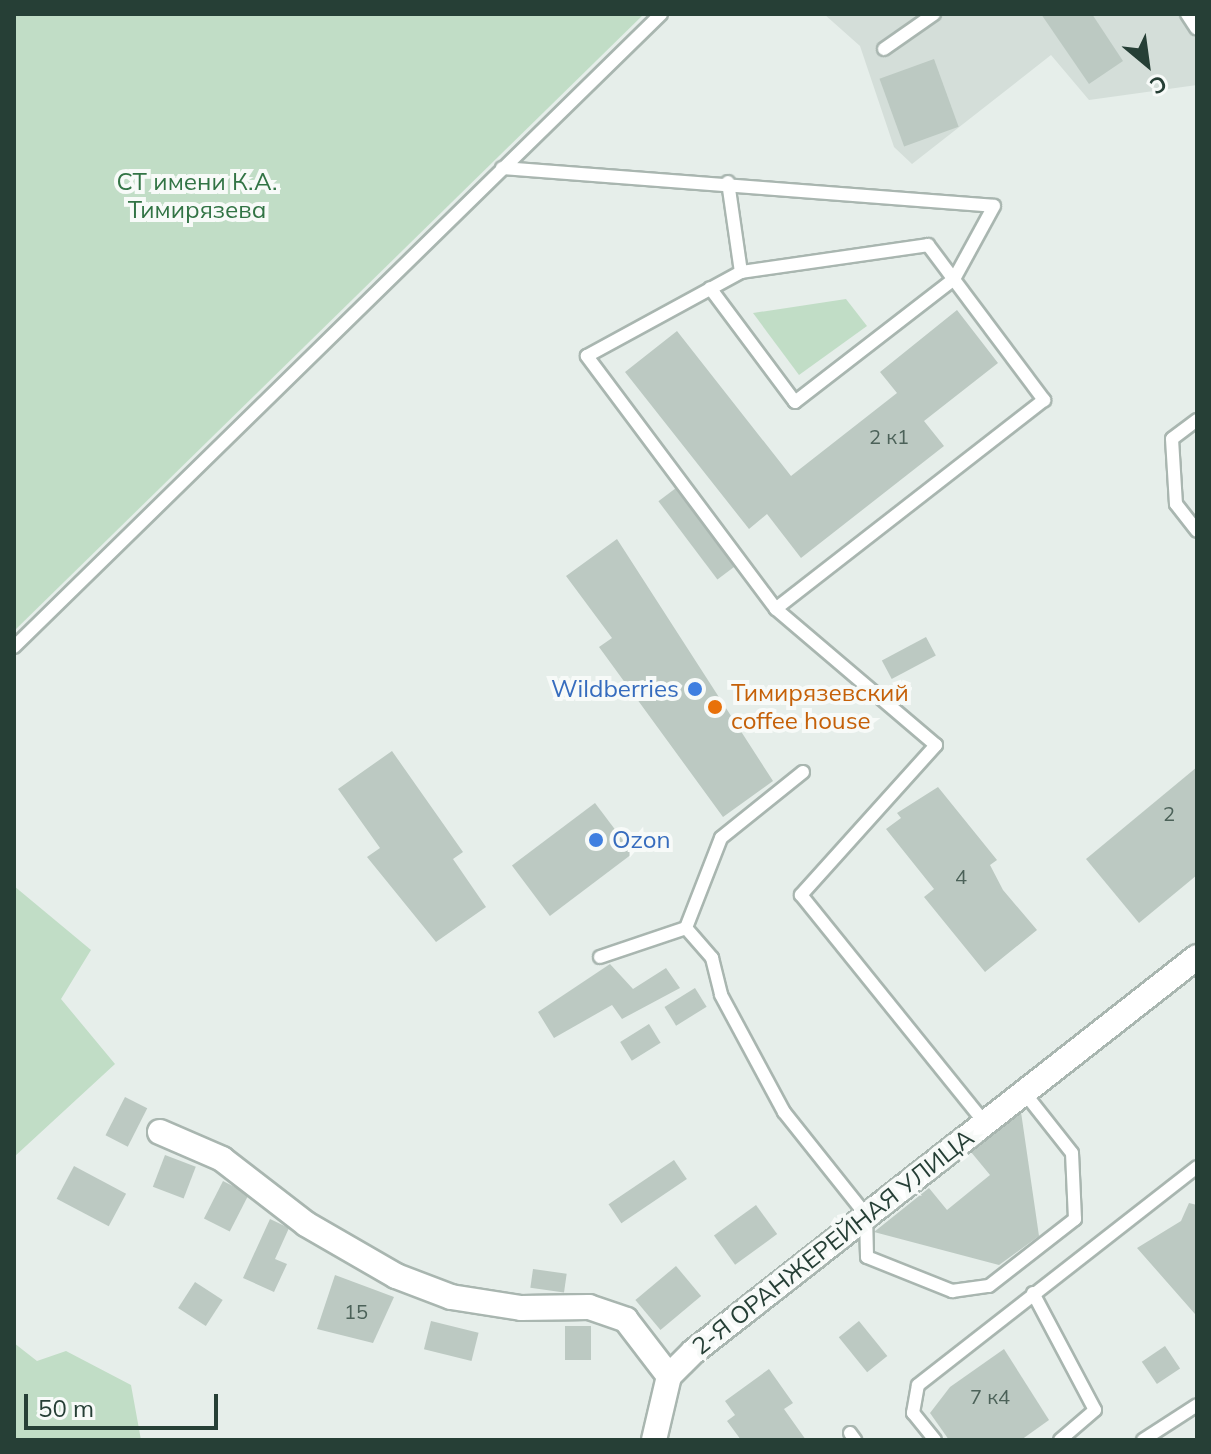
<!DOCTYPE html>
<html>
<head>
<meta charset="utf-8">
<style>
  body { margin:0 }
  #map { position:relative; width:1211px; height:1454px; overflow:hidden; background:#e6eeea; font-family:Mulish,sans-serif }
  div>[style] { position:absolute }
  [style*='--x'] { left:calc(var(--x)*1px); top:calc(var(--y)*1px); width:calc(var(--w)*1px); rotate:calc(var(--a)*1deg) }
  .built>* { inset:0; background:#d4ded9 }
  .green>* { inset:0; background:#c1ddc6 }
  .building>* { inset:0; background:#bcc9c2; transform-origin:0 0 }
  .roads { filter:drop-shadow(2px 0 #a9b6b0) drop-shadow(-2px 0 #a9b6b0) drop-shadow(0 2px #a9b6b0) drop-shadow(0 -2px #a9b6b0) }
  .lane>* { height:12px; margin:-6px; padding:0 6px; transform-origin:6px; border-radius:6px; background:#fff }
  .street>* { height:24px; margin:-12px; padding:0 12px; transform-origin:12px; border-radius:12px; background:#fff }
  .dots>* { width:22px; height:22px; translate:-50% -50%; box-sizing:border-box; border:4px solid #f7faf8; border-radius:50% }
  span { translate:-50% -50%; white-space:nowrap; text-align:center; line-height:1.15; -webkit-text-stroke:8px #f7faf8; paint-order:stroke }
  .number-label { font-size:20px; color:#4c6259 }
  .number-label span { -webkit-text-stroke-width:0 }
  .park-label { font-size:24px; color:#327445 }
  .shop-label { font-size:24px; color:#366cbe }
  .right { translate:-100% -50%; text-align:right }
  .left { translate:0 -50%; text-align:left }
  .food-label { font-size:24px; color:#c56008 }
  .street-label { font-size:24px; color:#263f36 }
  .frame { position:absolute; inset:0; border:16px solid #263f36; pointer-events:none }
  .north { position:absolute; left:1107px; top:24px; width:80px; height:80px; -webkit-text-stroke:6px #f7faf8; paint-order:stroke; rotate:151deg; font-size:22px; font-weight:700; line-height:32px; text-align:center; color:#263f36 }
  .north::after { content:''; display:block; margin:auto; width:28px; height:36px; background:#263f36; clip-path:polygon(50% 0,100% 100%,50% 72%,0 100%) }
  .scale { position:absolute; left:24px; top:1394px; width:194px; height:36px; box-sizing:border-box; border:4px solid #263f36; border-top:0; padding-left:10px; font-size:24px; line-height:28px; white-space:nowrap; color:#263f36; -webkit-text-stroke:6px #f7faf8; paint-order:stroke }
</style>
</head>
<body>
<div id="map">
  <div class="built">
    <i style="clip-path:polygon(824px 14px,1197px 14px,1197px 85px,1089px 100px,1051px 55px,912px 164px,894px 147px,860px 46px)"></i>
  </div>
  <div class="green">
    <i style="clip-path:polygon(14px 14px,644px 14px,14px 631px)"></i>
    <i style="clip-path:polygon(846px 299px,867px 326px,799px 375px,753px 313px)"></i>
    <i style="clip-path:polygon(14px 886px,91px 950px,61px 999px,115px 1064px,14px 1157px)"></i>
    <i style="clip-path:polygon(14px 1343px,37px 1361px,66px 1351px,131px 1385px,141px 1440px,14px 1440px)"></i>
  </div>
  <div class="building">
    <i style="clip-path:polygon(1041px 14px,1092px 14px,1123px 61px,1089px 84px)"></i>
    <i style="left:934px;top:59px;width:72px;height:58px;rotate:70deg"></i>
    <i style="clip-path:polygon(957px 310px,998px 363px,924px 421px,944px 446px,801px 558px,767px 514px,749px 529px,625px 372px,677px 331px,791px 476px,897px 393px,880px 372px)"></i>
    <i style="left:676px;top:488px;width:98px;height:22px;rotate:53deg"></i>
    <i style="clip-path:polygon(617px 539px,773px 781px,723px 817px,599px 647px,612px 638px,566px 576px)"></i>
    <i style="left:926px;top:637px;width:21px;height:50px;rotate:62deg"></i>
    <i style="clip-path:polygon(392px 751px,463px 852px,453px 859px,486px 907px,436px 942px,367px 857px,380px 848px,338px 789px)"></i>
    <i style="clip-path:polygon(1197px 767px,1197px 875px,1139px 923px,1086px 859px)"></i>
    <i style="clip-path:polygon(938px 787px,997px 860px,990px 865px,1003px 890px,1037px 930px,985px 972px,924px 897px,934px 889px,886px 829px,901px 818px,897px 813px)"></i>
    <i style="left:595px;top:803px;width:63px;height:104px;rotate:53deg"></i>
    <i style="clip-path:polygon(610px 964px,633px 989px,666px 968px,680px 988px,622px 1019px,612px 1005px,554px 1038px,538px 1012px)"></i>
    <i style="left:695px;top:988px;width:22px;height:36px;rotate:58deg"></i>
    <i style="left:649px;top:1024px;width:22px;height:34px;rotate:58deg"></i>
    <i style="left:125px;top:1097px;width:25px;height:43px;rotate:27deg"></i>
    <i style="clip-path:polygon(1021px 1112px,1039px 1236px,999px 1265px,874px 1232px,929px 1188px,947px 1210px,990px 1175px,971px 1152px)"></i>
    <i style="left:165px;top:1155px;width:33px;height:34px;rotate:21deg"></i>
    <i style="left:674px;top:1160px;width:23px;height:79px;rotate:56deg"></i>
    <i style="left:74px;top:1166px;width:59px;height:37px;rotate:28deg"></i>
    <i style="left:223px;top:1181px;width:29px;height:42px;rotate:27deg"></i>
    <i style="clip-path:polygon(1189px 1203px,1197px 1205px,1195px 1314px,1137px 1248px,1181px 1221px)"></i>
    <i style="left:756px;top:1205px;width:36px;height:52px;rotate:54deg"></i>
    <i style="clip-path:polygon(270px 1219px,289px 1228px,275px 1259px,287px 1264px,274px 1292px,243px 1278px)"></i>
    <i style="left:676px;top:1266px;width:39px;height:53px;rotate:50deg"></i>
    <i style="left:533px;top:1269px;width:34px;height:19px;rotate:8deg"></i>
    <i style="clip-path:polygon(335px 1275px,394px 1297px,373px 1343px,317px 1329px)"></i>
    <i style="left:195px;top:1282px;width:33px;height:31px;rotate:33deg"></i>
    <i style="left:431px;top:1321px;width:49px;height:29px;rotate:14deg"></i>
    <i style="left:859px;top:1321px;width:45px;height:26px;rotate:51deg"></i>
    <i style="left:565px;top:1326px;width:26px;height:34px"></i>
    <i style="left:1165px;top:1346px;width:27px;height:28px;rotate:56deg"></i>
    <i style="clip-path:polygon(1004px 1349px,1049px 1420px,1021px 1440px,949px 1440px,930px 1413px,950px 1387px)"></i>
    <i style="clip-path:polygon(769px 1369px,793px 1403px,784px 1409px,806px 1440px,741px 1440px,727px 1421px,735px 1415px,725px 1401px)"></i>
  </div>
  <div class="roads">
    <div class="lane">
      <i style="--x:1187;--y:14;--w:17;--a:57"></i>
      <i style="--x:884;--y:49;--w:61;--a:-35"></i>
      <i style="--x:502;--y:168;--w:493;--a:4.4"></i>
      <i style="--x:994;--y:206;--w:83;--a:118.7"></i>
      <i style="--x:954;--y:279;--w:201;--a:142.3"></i>
      <i style="--x:795;--y:402;--w:142;--a:-126.7"></i>
      <i style="--x:728;--y:182;--w:91;--a:81.8"></i>
      <i style="--x:1197;--y:420;--w:31;--a:143"></i>
      <i style="--x:1172;--y:439;--w:65;--a:86.5"></i>
      <i style="--x:1176;--y:504;--w:34;--a:52"></i>
      <i style="--x:776;--y:609;--w:316;--a:-126.8"></i>
      <i style="--x:587;--y:356;--w:175;--a:-28.6"></i>
      <i style="--x:741;--y:272;--w:189;--a:-8.2"></i>
      <i style="--x:928;--y:245;--w:194;--a:53.2"></i>
      <i style="--x:1044;--y:400;--w:340;--a:142.1"></i>
      <i style="--x:776;--y:609;--w:210;--a:40.4"></i>
      <i style="--x:936;--y:745;--w:202;--a:132"></i>
      <i style="--x:801;--y:895;--w:292;--a:51.1"></i>
      <i style="--x:14;--y:647;--w:905;--a:-44.37"></i>
      <i style="--x:803;--y:772;--w:105;--a:141.2"></i>
      <i style="--x:721;--y:838;--w:97;--a:111.3"></i>
      <i style="--x:686;--y:928;--w:40;--a:49"></i>
      <i style="--x:712;--y:958;--w:38;--a:76"></i>
      <i style="--x:721;--y:995;--w:133;--a:61.7"></i>
      <i style="--x:784;--y:1112;--w:132;--a:51.5"></i>
      <i style="--x:866;--y:1215;--w:42;--a:88.6"></i>
      <i style="--x:867;--y:1257;--w:92;--a:21.8"></i>
      <i style="--x:952;--y:1291;--w:37;--a:-8"></i>
      <i style="--x:989;--y:1286;--w:109;--a:-37.9"></i>
      <i style="--x:1075;--y:1219;--w:66;--a:-92.6"></i>
      <i style="--x:1072;--y:1153;--w:79;--a:-128.3"></i>
      <i style="--x:600;--y:957;--w:91;--a:-18.6"></i>
      <i style="--x:1033;--y:1293;--w:132;--a:62.1"></i>
      <i style="--x:1095;--y:1410;--w:46;--a:139.4"></i>
      <i style="--x:850;--y:1433;--w:9;--a:54"></i>
      <i style="--x:935;--y:1440;--w:35;--a:-129"></i>
      <i style="--x:913;--y:1413;--w:28;--a:-80"></i>
      <i style="--x:918;--y:1385;--w:354;--a:-38"></i>
      <i style="--x:1143;--y:1440;--w:64;--a:-32.9"></i>
    </div>
    <div class="street">
      <i style="--x:160;--y:1132;--w:68;--a:23.5"></i>
      <i style="--x:222;--y:1159;--w:106;--a:37.7"></i>
      <i style="--x:306;--y:1224;--w:104;--a:30"></i>
      <i style="--x:396;--y:1276;--w:59;--a:20.9"></i>
      <i style="--x:451;--y:1297;--w:71;--a:8.9"></i>
      <i style="--x:521;--y:1308;--w:68;--a:-0.8"></i>
      <i style="--x:589;--y:1307;--w:39;--a:19"></i>
      <i style="--x:626;--y:1320;--w:71;--a:52.5"></i>
      <i style="--x:654;--y:1440;--w:66;--a:-76.8"></i>
      <i style="--x:669;--y:1376;--w:34;--a:-45"></i>
      <i style="--x:693;--y:1352;--w:640;--a:-38.09"></i>
    </div>
  </div>
  <div class="dots">
    <i style="left:695px;top:689px;background:#3f7fe0"></i>
    <i style="left:715px;top:707px;background:#e8710a"></i>
    <i style="left:596px;top:840px;background:#3f7fe0"></i>
  </div>
  <div class="number-label">
    <span style="left:889px;top:436px">2 к1</span>
    <span style="left:1169px;top:813px">2</span>
    <span style="left:961px;top:876px">4</span>
    <span style="left:356px;top:1311px">15</span>
    <span style="left:990px;top:1396px">7 к4</span>
  </div>
  <div class="park-label">
    <span style="left:197px;top:196px">СТ имени К.А.<br>Тимирязева</span>
  </div>
  <div class="shop-label">
    <span class="right" style="left:679px;top:689px">Wildberries</span>
    <span class="left" style="left:612px;top:840px">Ozon</span>
  </div>
  <div class="food-label">
    <span class="left" style="left:731px;top:707px">Тимирязевский<br>coffee house</span>
  </div>
  <div class="street-label">
    <span style="left:833px;top:1242px;rotate:-38deg">2-Я ОРАНЖЕРЕЙНАЯ УЛИЦА</span>
  </div>
  <div class="frame"></div>
  <div class="north">С</div>
  <div class="scale">50 m</div>
</div>
</body>
</html>
